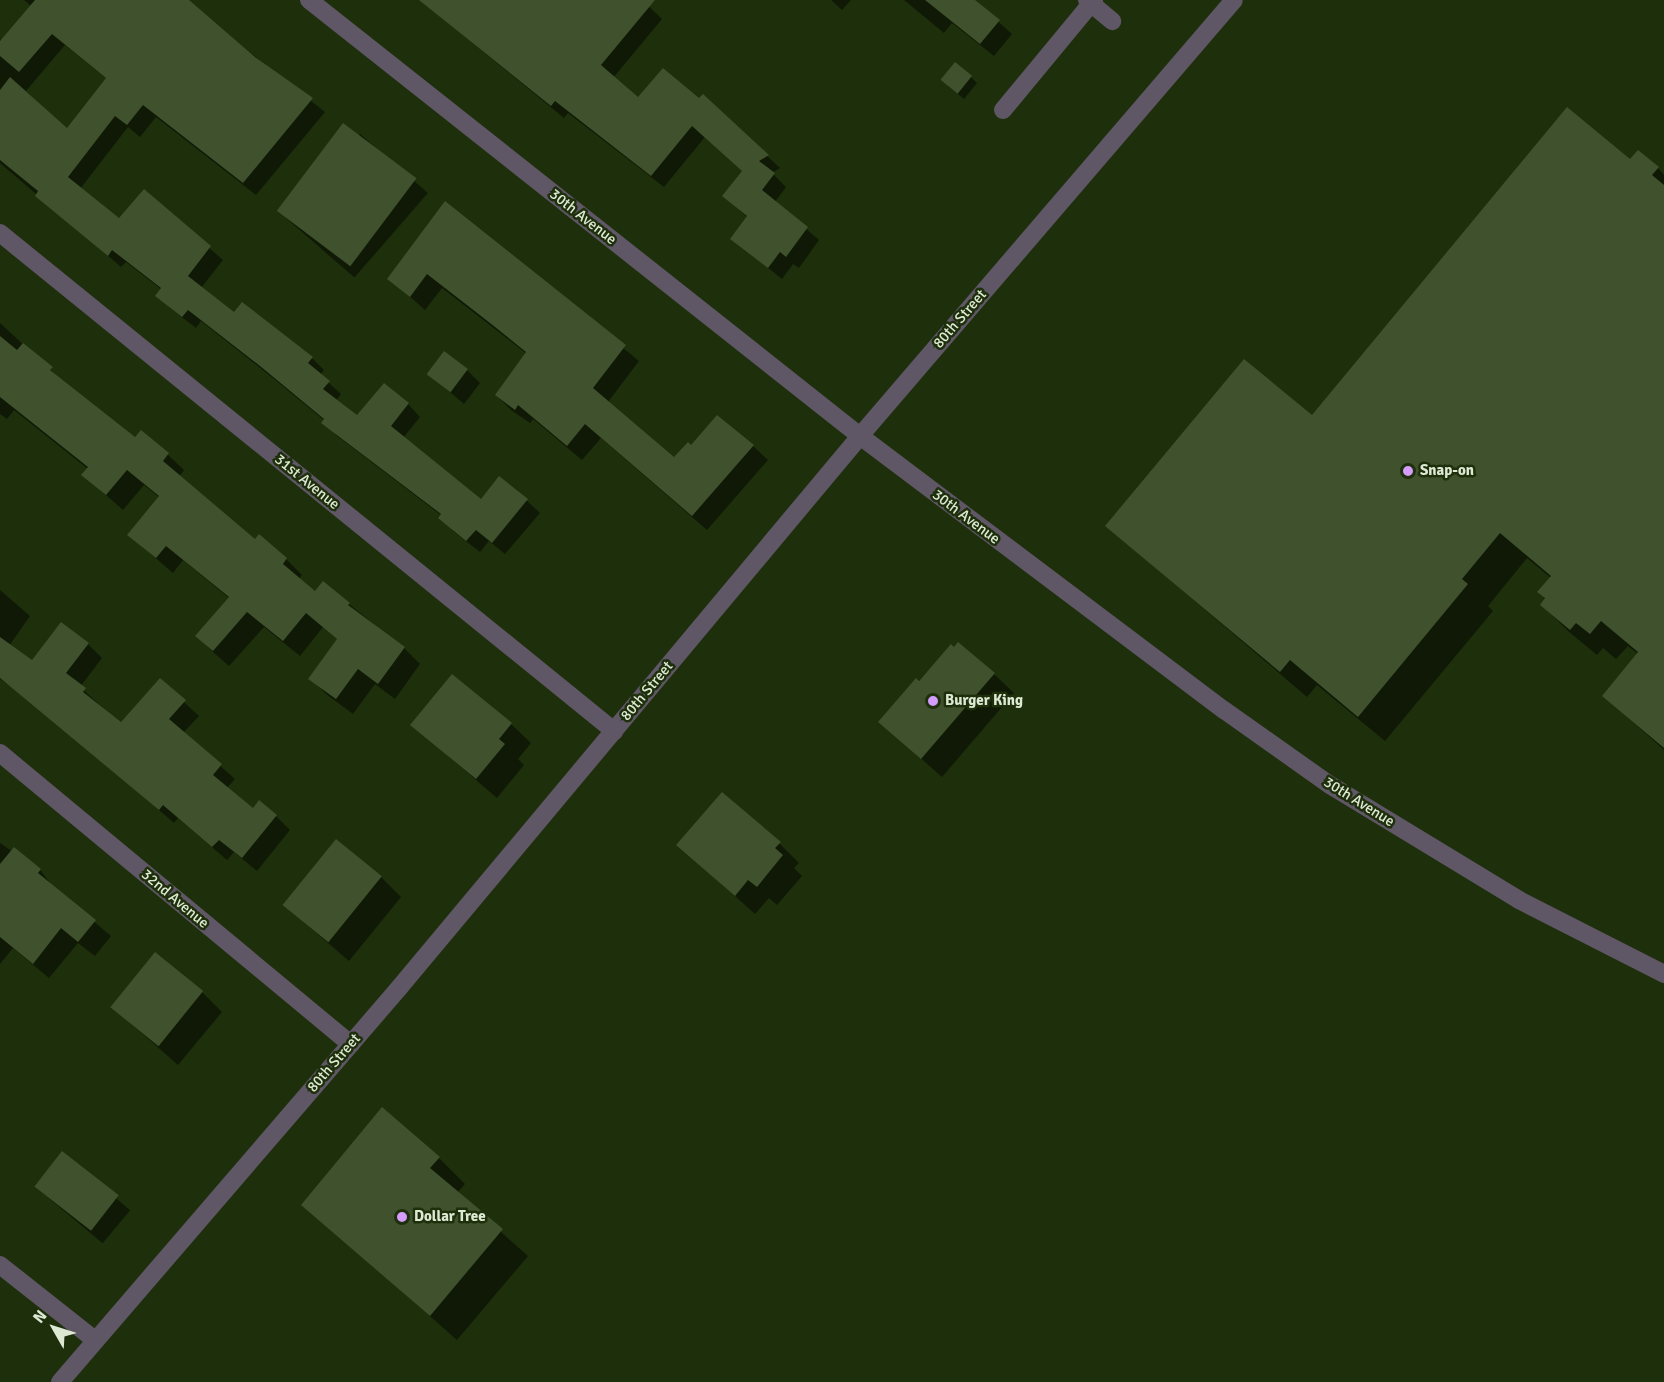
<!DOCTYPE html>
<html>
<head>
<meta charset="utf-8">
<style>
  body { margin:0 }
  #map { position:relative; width:1664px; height:1382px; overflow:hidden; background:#1e2f0b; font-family:Signika,sans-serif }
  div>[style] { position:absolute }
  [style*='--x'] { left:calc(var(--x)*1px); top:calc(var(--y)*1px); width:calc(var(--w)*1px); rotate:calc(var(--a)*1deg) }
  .shadow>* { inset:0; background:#0007; transform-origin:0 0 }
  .building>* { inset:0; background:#3f522d; transform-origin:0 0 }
  .minor>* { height:18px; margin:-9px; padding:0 9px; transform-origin:9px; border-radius:9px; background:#5f5666 }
  .dots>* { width:16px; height:16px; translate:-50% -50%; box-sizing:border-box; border:3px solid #1e2f0b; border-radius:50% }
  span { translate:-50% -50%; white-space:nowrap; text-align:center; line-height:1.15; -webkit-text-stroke:5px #1e2f0b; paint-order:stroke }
  .street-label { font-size:15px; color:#dee9d4 }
  .poi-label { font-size:15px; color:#dee9d4; font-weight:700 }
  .left { translate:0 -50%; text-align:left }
  .north { position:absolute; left:24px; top:1298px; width:60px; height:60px; -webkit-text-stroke:4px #1e2f0b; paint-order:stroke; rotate:309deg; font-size:16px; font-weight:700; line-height:24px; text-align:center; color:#dee9d4 }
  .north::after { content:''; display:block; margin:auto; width:21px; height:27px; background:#dee9d4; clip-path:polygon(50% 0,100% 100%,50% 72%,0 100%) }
</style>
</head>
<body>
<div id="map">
  <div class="shadow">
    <i style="clip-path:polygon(evenodd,24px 0,184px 0,325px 112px,256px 195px,156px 117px,140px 137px,128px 127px,80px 189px,120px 220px,144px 191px,223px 260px,201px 288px,234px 314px,312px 358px,324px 370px,320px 375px,341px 394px,336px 401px,357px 417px,408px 404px,420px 417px,403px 438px,481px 501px,500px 478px,527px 501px,540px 513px,505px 554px,489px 541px,480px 552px,453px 531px,442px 516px,336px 435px,325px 421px,274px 379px,201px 321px,196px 328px,170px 308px,157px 295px,162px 290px,126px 262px,121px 267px,0 163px,0 39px,2px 41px,31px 6px,24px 0,65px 45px,107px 79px,68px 130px,26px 91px,65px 45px)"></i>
    <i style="clip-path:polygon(420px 0,642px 0,662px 19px,613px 78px,638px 99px,699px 100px,703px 96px,780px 168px,772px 173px,786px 187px,775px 202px,819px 240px,799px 268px,793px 264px,782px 279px,732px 239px,748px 218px,724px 196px,743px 171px,705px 137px,664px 187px,568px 113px,564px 118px)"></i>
    <i style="clip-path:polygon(831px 0,851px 0,842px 10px)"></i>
    <i style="clip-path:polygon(904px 0,974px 0,1012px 34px,994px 56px,952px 23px,944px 33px)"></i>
    <i style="clip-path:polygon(971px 77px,977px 83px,964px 99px,948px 86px)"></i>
    <i style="left:360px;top:134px;width:90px;height:112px;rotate:41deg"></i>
    <i style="clip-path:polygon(1630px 162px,1658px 168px,1664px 175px,1664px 750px,1604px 696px,1638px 654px,1628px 646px,1616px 659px,1603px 648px,1597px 655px,1568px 631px,1542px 605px,1551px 578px,1527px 558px,1488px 606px,1493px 611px,1385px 741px,1317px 685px,1307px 697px,1107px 526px,1312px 417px)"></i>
    <i style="clip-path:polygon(445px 203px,639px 361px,608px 402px,674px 459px,692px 447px,753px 446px,768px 460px,707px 530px,601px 438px,582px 460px,533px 419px,530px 423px,511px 410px,496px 395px,527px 354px,442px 288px,425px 310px,389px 278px)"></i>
    <i style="clip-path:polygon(0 323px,67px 385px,135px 439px,168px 455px,184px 470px,179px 477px,255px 541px,259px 536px,286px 559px,302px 575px,299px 579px,315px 593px,349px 604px,404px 648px,420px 664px,395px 699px,375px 684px,353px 714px,326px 694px,310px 678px,338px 640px,323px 627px,300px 656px,264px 627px,229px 666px,213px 652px,198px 636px,230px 599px,183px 560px,173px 573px,129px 535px,160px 498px,144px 485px,123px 510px,83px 475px,88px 469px,14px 410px,7px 419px,0 414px)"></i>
    <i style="clip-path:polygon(467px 370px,480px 383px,464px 404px,428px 373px)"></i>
    <i style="clip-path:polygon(0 590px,30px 616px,9px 646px,32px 662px,88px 644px,102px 658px,80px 687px,121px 724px,160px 680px,199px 716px,183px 733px,235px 779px,227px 788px,254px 810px,276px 816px,290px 830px,257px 871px,234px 852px,227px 860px,178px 818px,174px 823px,45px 711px,0 679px)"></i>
    <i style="clip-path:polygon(951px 646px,994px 674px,1014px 693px,942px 777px,880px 722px)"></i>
    <i style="clip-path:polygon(511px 724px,531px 743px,518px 759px,524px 765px,497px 798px,412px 725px)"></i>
    <i style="clip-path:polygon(0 843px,40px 870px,54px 888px,111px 936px,95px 956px,78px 943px,49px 978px,13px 948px,0 964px)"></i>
    <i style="clip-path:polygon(779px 843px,799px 863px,794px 868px,802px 876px,777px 905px,769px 898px,755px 914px,678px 845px)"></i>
    <i style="clip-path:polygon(381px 877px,401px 897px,349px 961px,285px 906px)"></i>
    <i style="clip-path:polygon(202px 992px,222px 1012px,178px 1065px,112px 1007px)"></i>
    <i style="left:62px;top:1153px;width:89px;height:43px;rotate:40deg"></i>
    <i style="clip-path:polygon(439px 1158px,465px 1184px,457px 1193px,528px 1256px,457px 1340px,303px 1204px)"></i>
  </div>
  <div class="building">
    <i style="clip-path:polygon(35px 0,189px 0,255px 57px,313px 98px,243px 183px,143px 105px,127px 125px,115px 116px,68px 177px,119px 218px,144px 189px,211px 246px,188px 276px,234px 312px,242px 302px,313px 357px,308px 363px,330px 381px,323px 389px,357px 415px,384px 383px,409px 403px,391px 426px,481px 499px,499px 476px,528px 499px,492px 543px,476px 530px,466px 541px,438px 518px,441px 514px,321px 423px,324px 419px,260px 366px,188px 310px,182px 317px,155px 296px,161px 288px,112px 250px,108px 256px,35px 196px,38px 191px,0 160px,0 90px,10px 77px,67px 128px,106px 78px,52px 34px,19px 72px,0 56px,0 41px)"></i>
    <i style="clip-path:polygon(419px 0,655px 0,601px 65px,638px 97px,663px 68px,699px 98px,703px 94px,769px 155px,759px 161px,775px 173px,762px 190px,808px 227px,786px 257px,780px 252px,768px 268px,730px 239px,747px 216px,722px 196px,742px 171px,692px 126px,651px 176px,555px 101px,551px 106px)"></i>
    <i style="clip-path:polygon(925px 0,975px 0,1000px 20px,980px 44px)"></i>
    <i style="left:955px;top:62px;width:22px;height:23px;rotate:39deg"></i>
    <i style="clip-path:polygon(1567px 107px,1630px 159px,1638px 150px,1659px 167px,1652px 175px,1664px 185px,1664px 748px,1602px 696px,1638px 652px,1601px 621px,1590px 634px,1576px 623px,1570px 630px,1540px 605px,1545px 598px,1537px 592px,1551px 576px,1500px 533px,1462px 579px,1468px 584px,1358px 717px,1290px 660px,1280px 672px,1105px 526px,1244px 359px,1312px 415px)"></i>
    <i style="left:343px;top:123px;width:92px;height:110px;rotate:37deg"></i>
    <i style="clip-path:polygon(445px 201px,626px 345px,593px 388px,674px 457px,688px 442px,691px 445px,717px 415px,754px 445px,692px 516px,585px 424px,567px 446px,518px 405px,515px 410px,495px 395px,526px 352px,490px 323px,427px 274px,410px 297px,387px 279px)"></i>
    <i style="clip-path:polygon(0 336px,17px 350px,23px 343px,53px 367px,50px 370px,135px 437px,141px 430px,169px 453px,163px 461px,255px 539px,259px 534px,287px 558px,283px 564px,315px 591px,323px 581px,350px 603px,348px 605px,405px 647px,378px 684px,358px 669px,336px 699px,308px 679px,337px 639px,306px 613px,283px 641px,247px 612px,213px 651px,195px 636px,229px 597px,166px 546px,156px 558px,127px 535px,159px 496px,127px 470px,106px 495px,81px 475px,88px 467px,0 397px)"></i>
    <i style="left:444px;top:351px;width:30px;height:29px;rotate:37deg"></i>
    <i style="clip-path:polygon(61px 622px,89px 643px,66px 673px,86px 688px,83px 692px,121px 722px,160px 678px,186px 700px,169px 719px,222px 764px,213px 775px,253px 808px,259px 800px,277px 815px,242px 858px,219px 840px,212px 847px,163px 805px,159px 810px,0 678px,0 637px,32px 660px)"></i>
    <i style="clip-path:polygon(958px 642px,995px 673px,921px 759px,878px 722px,916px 678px,919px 681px,951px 644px,954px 647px)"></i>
    <i style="clip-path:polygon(452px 674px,512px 723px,499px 739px,505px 744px,476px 779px,410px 725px)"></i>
    <i style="clip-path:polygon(722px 792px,781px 842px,775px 848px,783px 855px,757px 887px,748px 880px,735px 896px,676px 845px)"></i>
    <i style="left:336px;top:839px;width:59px;height:85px;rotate:39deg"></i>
    <i style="clip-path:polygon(14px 847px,41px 869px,38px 873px,96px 920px,78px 942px,61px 928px,33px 964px,0 937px,0 864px)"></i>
    <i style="left:155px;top:952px;width:62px;height:71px;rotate:39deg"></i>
    <i style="clip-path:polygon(382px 1107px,440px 1157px,430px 1168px,503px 1229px,430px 1316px,301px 1205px)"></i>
    <i style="left:62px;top:1151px;width:72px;height:45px;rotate:38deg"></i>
  </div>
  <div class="minor">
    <i style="--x:309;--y:0;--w:703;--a:38.35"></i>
    <i style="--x:860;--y:436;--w:456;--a:37"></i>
    <i style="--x:1224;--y:710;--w:130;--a:35.3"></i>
    <i style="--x:1330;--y:785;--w:221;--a:31.3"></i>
    <i style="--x:1519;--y:900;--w:163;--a:27"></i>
    <i style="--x:1087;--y:0;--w:33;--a:40"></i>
    <i style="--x:1003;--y:110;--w:143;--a:-50.4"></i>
    <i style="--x:0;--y:233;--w:791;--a:39.04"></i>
    <i style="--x:0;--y:753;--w:456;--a:39.7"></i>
    <i style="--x:0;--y:1265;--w:121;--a:38.3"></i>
    <i style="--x:60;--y:1382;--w:520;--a:-49.29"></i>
    <i style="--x:399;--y:988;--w:719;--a:-50.13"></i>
    <i style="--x:860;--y:436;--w:574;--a:-49.38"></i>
  </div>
  <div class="dots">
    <i style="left:1408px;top:471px;background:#d49cfb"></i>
    <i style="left:933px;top:701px;background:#d49cfb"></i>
    <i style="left:402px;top:1217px;background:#d49cfb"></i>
  </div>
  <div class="street-label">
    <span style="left:583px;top:217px;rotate:38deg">30th Avenue</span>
    <span style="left:960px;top:319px;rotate:-49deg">80th Street</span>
    <span style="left:307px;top:482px;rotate:39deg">31st Avenue</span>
    <span style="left:966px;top:517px;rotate:37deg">30th Avenue</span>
    <span style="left:647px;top:691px;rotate:-50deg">80th Street</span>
    <span style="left:1359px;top:802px;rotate:32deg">30th Avenue</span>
    <span style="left:175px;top:899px;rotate:40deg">32nd Avenue</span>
    <span style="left:334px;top:1063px;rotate:-49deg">80th Street</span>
  </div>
  <div class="poi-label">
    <span class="left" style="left:1420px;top:471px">Snap-on</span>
    <span class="left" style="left:945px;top:701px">Burger King</span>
    <span class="left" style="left:414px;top:1217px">Dollar Tree</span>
  </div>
  <div class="north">N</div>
</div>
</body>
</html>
